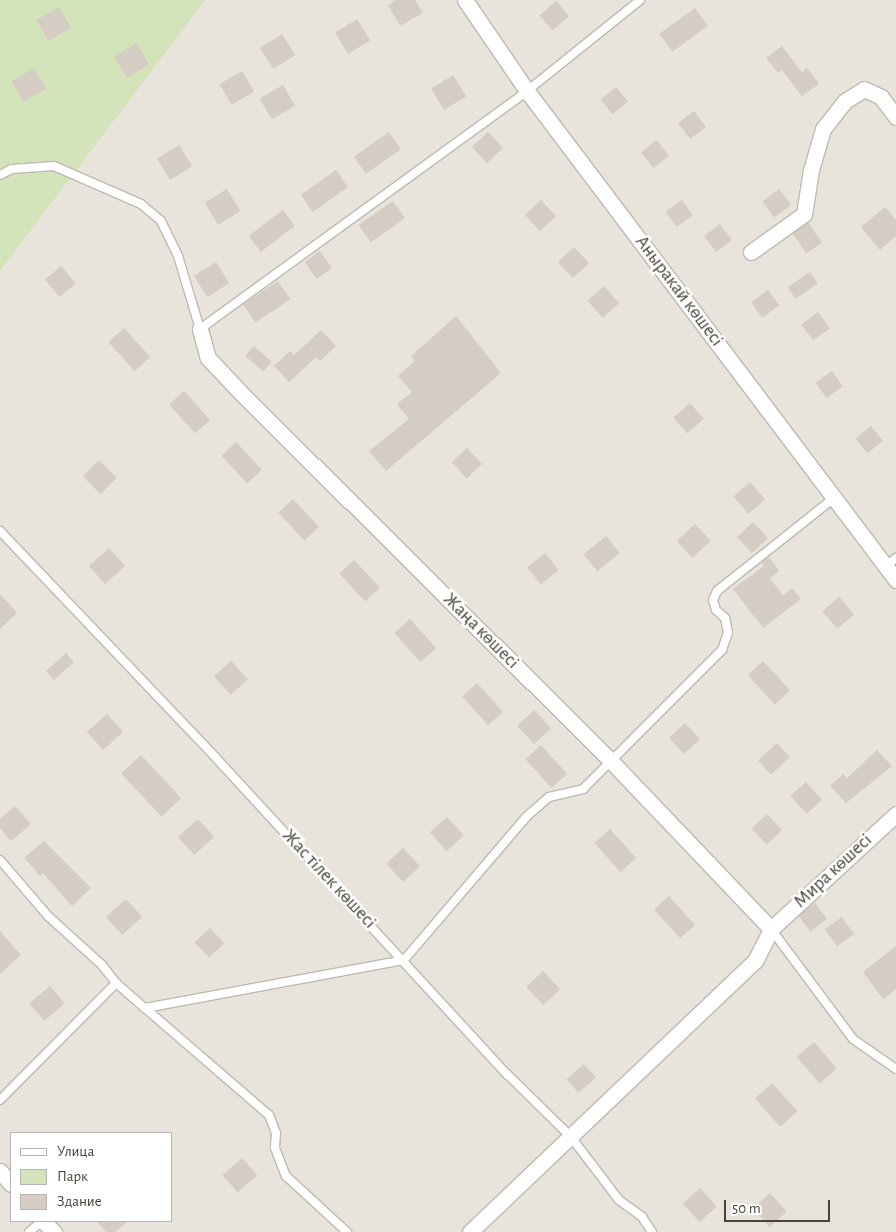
<!DOCTYPE html>
<html>
<head>
<meta charset="utf-8">
<style>
  body { margin:0 }
  #map { position:relative; width:896px; height:1232px; overflow:hidden; background:#f4f2ec; font-family:"Alegreya Sans",sans-serif }
  div>[style] { position:absolute }
  [style*='--x'] { left:calc(var(--x)*1px); top:calc(var(--y)*1px); width:calc(var(--w)*1px); rotate:calc(var(--a)*1deg) }
  .residential>* { inset:0; background:#e8e3db }
  .green>* { inset:0; background:#d3e4ba }
  .building>* { inset:0; background:#d5cdc3; transform-origin:0 0 }
  .roads { filter:drop-shadow(1px 0 #bfb9af) drop-shadow(-1px 0 #bfb9af) drop-shadow(0 1px #bfb9af) drop-shadow(0 -1px #bfb9af) }
  .lane>* { height:8px; margin:-4px; padding:0 4px; transform-origin:4px; border-radius:4px; background:#fff }
  .street>* { height:15px; margin:-7.5px; padding:0 7.5px; transform-origin:7.5px; border-radius:7.5px; background:#fff }
  span { translate:-50% -50%; white-space:nowrap; text-align:center; line-height:1.15; -webkit-text-stroke:5px #fff; paint-order:stroke }
  .street-label { font-size:19px; color:#48423a }
  .legend { position:absolute; left:10px; top:1132px; width:162px; height:90px; box-sizing:border-box; background:#fff; border:1px solid #b6b3b0; margin:0; padding:6px 9px; list-style:none; font-size:15px; color:#48423a }
  .legend li { display:flex; align-items:center; gap:10px; height:25px }
  .legend b { width:25px; border:1px solid #b6b3b0 }
  .scale { position:absolute; left:724px; top:1200px; width:106px; height:22px; box-sizing:border-box; border:2px solid #48423a; border-top:0; padding-left:6px; font-size:15px; line-height:18px; white-space:nowrap; color:#48423a; -webkit-text-stroke:4px #fff; paint-order:stroke }
</style>
</head>
<body>
<div id="map">
  <div class="residential">
    <i style="clip-path:polygon(evenodd,0 0,896px 0,896px 1232px,0 1232px,0 0,11px 1133px,171px 1133px,171px 1221px,11px 1221px,11px 1133px)"></i>
  </div>
  <div class="green">
    <i style="clip-path:polygon(0 0,205px 0,0 271px)"></i>
  </div>
  <div class="building">
    <i style="clip-path:polygon(396px 0,415px 0,423px 13px,400px 26px,388px 5px)"></i>
    <i style="left:556px;top:1px;width:20px;height:22px;rotate:49deg"></i>
    <i style="left:59px;top:7px;width:24px;height:26px;rotate:60deg"></i>
    <i style="left:695px;top:8px;width:22px;height:44px;rotate:54deg"></i>
    <i style="left:357px;top:19px;width:25px;height:26px;rotate:58deg"></i>
    <i style="left:282px;top:34px;width:25px;height:26px;rotate:58deg"></i>
    <i style="left:136px;top:43px;width:25px;height:26px;rotate:58deg"></i>
    <i style="clip-path:polygon(782px 46px,802px 72px,807px 68px,819px 84px,802px 96px,782px 70px,778px 73px,766px 58px)"></i>
    <i style="left:34px;top:68px;width:24px;height:26px;rotate:60deg"></i>
    <i style="left:242px;top:71px;width:24px;height:26px;rotate:60deg"></i>
    <i style="left:453px;top:75px;width:25px;height:26px;rotate:58deg"></i>
    <i style="left:283px;top:85px;width:24px;height:27px;rotate:60deg"></i>
    <i style="left:616px;top:87px;width:19px;height:20px;rotate:51deg"></i>
    <i style="left:694px;top:111px;width:20px;height:20px;rotate:53deg"></i>
    <i style="left:389px;top:132px;width:21px;height:43px;rotate:55deg"></i>
    <i style="left:488px;top:132px;width:22px;height:22px;rotate:47deg"></i>
    <i style="left:657px;top:140px;width:20px;height:20px;rotate:53deg"></i>
    <i style="left:179px;top:145px;width:25px;height:26px;rotate:58deg"></i>
    <i style="left:336px;top:170px;width:21px;height:43px;rotate:55deg"></i>
    <i style="left:227px;top:189px;width:26px;height:26px;rotate:59deg"></i>
    <i style="left:779px;top:189px;width:20px;height:21px;rotate:53deg"></i>
    <i style="left:541px;top:200px;width:22px;height:22px;rotate:47deg"></i>
    <i style="left:682px;top:200px;width:19px;height:20px;rotate:55deg"></i>
    <i style="left:393px;top:201px;width:21px;height:42px;rotate:55deg"></i>
    <i style="clip-path:polygon(885px 207px,896px 220px,896px 236px,880px 250px,861px 227px)"></i>
    <i style="left:283px;top:210px;width:20px;height:43px;rotate:53deg"></i>
    <i style="left:808px;top:222px;width:25px;height:19px;rotate:56deg"></i>
    <i style="left:720px;top:224px;width:20px;height:20px;rotate:53deg"></i>
    <i style="left:574px;top:247px;width:22px;height:22px;rotate:47deg"></i>
    <i style="left:320px;top:251px;width:21px;height:19px;rotate:55deg"></i>
    <i style="left:216px;top:262px;width:25px;height:26px;rotate:58deg"></i>
    <i style="left:61px;top:266px;width:23px;height:21px;rotate:50deg"></i>
    <i style="left:810px;top:272px;width:14px;height:27px;rotate:56deg"></i>
    <i style="left:278px;top:281px;width:22px;height:42px;rotate:56deg"></i>
    <i style="left:604px;top:286px;width:23px;height:22px;rotate:49deg"></i>
    <i style="left:768px;top:290px;width:19px;height:21px;rotate:54deg"></i>
    <i style="left:818px;top:312px;width:20px;height:21px;rotate:53deg"></i>
    <i style="clip-path:polygon(456px 316px,501px 373px,386px 471px,369px 451px,409px 419px,397px 404px,412px 392px,398px 376px,415px 361px,411px 356px)"></i>
    <i style="left:124px;top:328px;width:39px;height:21px;rotate:48deg"></i>
    <i style="clip-path:polygon(321px 330px,336px 346px,320px 361px,316px 357px,289px 382px,274px 366px,290px 351px,294px 355px)"></i>
    <i style="left:254px;top:346px;width:24px;height:13px;rotate:42deg"></i>
    <i style="left:832px;top:371px;width:19px;height:20px;rotate:55deg"></i>
    <i style="left:184px;top:391px;width:39px;height:20px;rotate:48deg"></i>
    <i style="left:690px;top:403px;width:21px;height:22px;rotate:49deg"></i>
    <i style="left:871px;top:426px;width:19px;height:20px;rotate:51deg"></i>
    <i style="left:236px;top:442px;width:38px;height:20px;rotate:47deg"></i>
    <i style="left:467px;top:448px;width:22px;height:21px;rotate:47deg"></i>
    <i style="left:99px;top:460px;width:25px;height:23px;rotate:45deg"></i>
    <i style="left:750px;top:482px;width:23px;height:22px;rotate:49deg"></i>
    <i style="left:293px;top:499px;width:38px;height:20px;rotate:47deg"></i>
    <i style="left:753px;top:522px;width:22px;height:22px;rotate:47deg"></i>
    <i style="left:695px;top:524px;width:23px;height:25px;rotate:47deg"></i>
    <i style="left:606px;top:536px;width:22px;height:29px;rotate:51deg"></i>
    <i style="left:109px;top:548px;width:24px;height:27px;rotate:48deg"></i>
    <i style="left:545px;top:553px;width:22px;height:23px;rotate:51deg"></i>
    <i style="clip-path:polygon(769px 557px,779px 571px,770px 578px,783px 596px,792px 588px,801px 599px,763px 628px,733px 589px,764px 566px,761px 563px)"></i>
    <i style="left:354px;top:560px;width:38px;height:20px;rotate:47deg"></i>
    <i style="clip-path:polygon(0 594px,17px 613px,0 629px)"></i>
    <i style="left:839px;top:597px;width:23px;height:22px;rotate:49deg"></i>
    <i style="left:410px;top:619px;width:39px;height:21px;rotate:48deg"></i>
    <i style="left:66px;top:653px;width:12px;height:27px;rotate:48deg"></i>
    <i style="left:231px;top:661px;width:25px;height:23px;rotate:48deg"></i>
    <i style="left:763px;top:661px;width:40px;height:21px;rotate:47deg"></i>
    <i style="left:477px;top:683px;width:39px;height:20px;rotate:48deg"></i>
    <i style="left:534px;top:710px;width:25px;height:23px;rotate:47deg"></i>
    <i style="left:107px;top:714px;width:24px;height:27px;rotate:48deg"></i>
    <i style="left:685px;top:723px;width:22px;height:22px;rotate:47deg"></i>
    <i style="left:777px;top:743px;width:19px;height:26px;rotate:47deg"></i>
    <i style="left:541px;top:745px;width:39px;height:21px;rotate:48deg"></i>
    <i style="clip-path:polygon(877px 750px,892px 766px,846px 803px,830px 786px,843px 774px,847px 778px)"></i>
    <i style="left:141px;top:755px;width:59px;height:27px;rotate:47deg"></i>
    <i style="left:806px;top:782px;width:24px;height:21px;rotate:48deg"></i>
    <i style="clip-path:polygon(15px 806px,31px 824px,11px 841px,0 828px,0 819px)"></i>
    <i style="left:767px;top:814px;width:22px;height:21px;rotate:47deg"></i>
    <i style="left:447px;top:817px;width:25px;height:23px;rotate:48deg"></i>
    <i style="left:198px;top:819px;width:24px;height:27px;rotate:48deg"></i>
    <i style="left:610px;top:829px;width:39px;height:21px;rotate:48deg"></i>
    <i style="clip-path:polygon(44px 841px,91px 888px,72px 906px,43px 873px,40px 876px,24px 858px)"></i>
    <i style="left:403px;top:848px;width:25px;height:23px;rotate:47deg"></i>
    <i style="left:669px;top:896px;width:39px;height:20px;rotate:48deg"></i>
    <i style="left:126px;top:899px;width:24px;height:27px;rotate:48deg"></i>
    <i style="left:815px;top:903px;width:20px;height:21px;rotate:53deg"></i>
    <i style="left:842px;top:917px;width:21px;height:21px;rotate:55deg"></i>
    <i style="left:210px;top:928px;width:21px;height:21px;rotate:47deg"></i>
    <i style="clip-path:polygon(0 931px,21px 955px,0 974px)"></i>
    <i style="clip-path:polygon(896px 946px,896px 989px,883px 999px,863px 972px)"></i>
    <i style="left:543px;top:971px;width:25px;height:23px;rotate:47deg"></i>
    <i style="left:50px;top:986px;width:23px;height:27px;rotate:50deg"></i>
    <i style="left:814px;top:1042px;width:35px;height:23px;rotate:49deg"></i>
    <i style="left:584px;top:1064px;width:18px;height:23px;rotate:49deg"></i>
    <i style="left:772px;top:1083px;width:38px;height:23px;rotate:48deg"></i>
    <i style="left:242px;top:1158px;width:23px;height:26px;rotate:49deg"></i>
    <i style="left:700px;top:1188px;width:25px;height:23px;rotate:48deg"></i>
    <i style="left:770px;top:1193px;width:25px;height:23px;rotate:48deg"></i>
    <i style="clip-path:polygon(96px 1221px,128px 1221px,115px 1232px,106px 1232px)"></i>
  </div>
  <div class="roads">
    <div class="lane">
      <i style="--x:0;--y:175;--w:13;--a:-27"></i>
      <i style="--x:12;--y:169;--w:42;--a:-4.1"></i>
      <i style="--x:54;--y:166;--w:95;--a:23.6"></i>
      <i style="--x:141;--y:204;--w:26;--a:40"></i>
      <i style="--x:161;--y:221;--w:39;--a:64"></i>
      <i style="--x:178;--y:256;--w:76;--a:73.2"></i>
      <i style="--x:200;--y:329;--w:404;--a:-36"></i>
      <i style="--x:527;--y:91;--w:145;--a:-38.8"></i>
      <i style="--x:0;--y:531;--w:313;--a:46.4"></i>
      <i style="--x:216;--y:758;--w:430;--a:47.4"></i>
      <i style="--x:507;--y:1074;--w:90;--a:44.5"></i>
      <i style="--x:571;--y:1137;--w:79;--a:52.7"></i>
      <i style="--x:619;--y:1200;--w:29;--a:36"></i>
      <i style="--x:642;--y:1217;--w:18;--a:56"></i>
      <i style="--x:886;--y:566;--w:13;--a:-39"></i>
      <i style="--x:0;--y:860;--w:74;--a:49.4"></i>
      <i style="--x:48;--y:916;--w:73;--a:42.2"></i>
      <i style="--x:102;--y:965;--w:23;--a:52"></i>
      <i style="--x:771;--y:929;--w:137;--a:53.3"></i>
      <i style="--x:853;--y:1039;--w:52;--a:34.9"></i>
      <i style="--x:145;--y:1008;--w:164;--a:40.8"></i>
      <i style="--x:269;--y:1115;--w:19;--a:69"></i>
      <i style="--x:276;--y:1133;--w:15;--a:94"></i>
      <i style="--x:275;--y:1148;--w:30;--a:69"></i>
      <i style="--x:286;--y:1176;--w:83;--a:42.6"></i>
      <i style="--x:0;--y:1100;--w:165;--a:-45.2"></i>
      <i style="--x:116;--y:983;--w:38;--a:41"></i>
      <i style="--x:145;--y:1008;--w:263;--a:-10.5"></i>
      <i style="--x:404;--y:960;--w:188;--a:-49.5"></i>
      <i style="--x:526;--y:817;--w:30;--a:-41"></i>
      <i style="--x:549;--y:797;--w:35;--a:-13"></i>
      <i style="--x:583;--y:789;--w:197;--a:-45"></i>
      <i style="--x:722;--y:650;--w:18;--a:-71"></i>
      <i style="--x:728;--y:633;--w:15;--a:-101"></i>
      <i style="--x:725;--y:618;--w:12;--a:-138"></i>
      <i style="--x:716;--y:610;--w:10;--a:-107"></i>
      <i style="--x:713;--y:600;--w:10;--a:-66"></i>
      <i style="--x:717;--y:591;--w:149;--a:-38.5"></i>
      <i style="--x:29;--y:1232;--w:17;--a:-40"></i>
    </div>
    <div class="street">
      <i style="--x:465;--y:0;--w:110;--a:55.7"></i>
      <i style="--x:527;--y:91;--w:613;--a:52.96"></i>
      <i style="--x:751;--y:252;--w:65;--a:-35.6"></i>
      <i style="--x:804;--y:214;--w:45;--a:-81"></i>
      <i style="--x:811;--y:170;--w:43;--a:-73.7"></i>
      <i style="--x:823;--y:129;--w:36;--a:-52"></i>
      <i style="--x:845;--y:101;--w:22;--a:-32"></i>
      <i style="--x:864;--y:89;--w:19;--a:25"></i>
      <i style="--x:881;--y:97;--w:25;--a:53"></i>
      <i style="--x:200;--y:329;--w:30;--a:75"></i>
      <i style="--x:208;--y:358;--w:50;--a:46.6"></i>
      <i style="--x:242;--y:394;--w:520;--a:44.84"></i>
      <i style="--x:611;--y:761;--w:232;--a:46.4"></i>
      <i style="--x:0;--y:1171;--w:17;--a:50"></i>
      <i style="--x:43;--y:1221;--w:16;--a:45"></i>
      <i style="--x:470;--y:1232;--w:393;--a:-43.6"></i>
      <i style="--x:755;--y:961;--w:36;--a:-63"></i>
      <i style="--x:771;--y:929;--w:170;--a:-42.6"></i>
    </div>
  </div>
  <div class="street-label">
    <span style="left:679px;top:291px;rotate:53deg">Аныракай көшесі</span>
    <span style="left:481px;top:631px;rotate:45deg">Жаңа көшесі</span>
    <span style="left:833px;top:871px;rotate:-43deg">Мира көшесі</span>
    <span style="left:329px;top:879px;rotate:47deg">Жас тілек көшесі</span>
  </div>
  <ul class="legend">
  <li><b style="height:6px;background:#fff"></b>Улица</li>
  <li><b style="height:14px;background:#d3e4ba"></b>Парк</li>
  <li><b style="height:14px;background:#d5cdc3"></b>Здание</li>
  </ul>
  <div class="scale">50 m</div>
</div>
</body>
</html>
